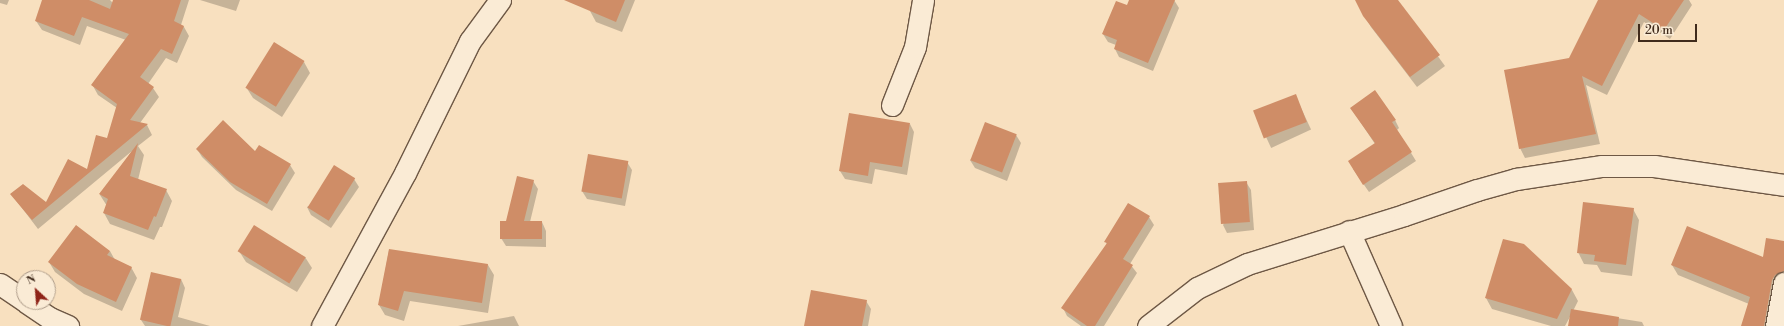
<!DOCTYPE html>
<html>
<head>
<meta charset="utf-8">
<style>
  body { margin:0 }
  #map { position:relative; width:1784px; height:326px; overflow:hidden; background:#f8e0bf; font-family:"Libre Bodoni",serif }
  div>[style] { position:absolute }
  [style*='--x'] { left:calc(var(--x)*1px); top:calc(var(--y)*1px); width:calc(var(--w)*1px); rotate:calc(var(--a)*1deg) }
  .shadow>* { inset:0; background:#0003; transform-origin:0 0 }
  .building>* { inset:0; background:#cf8d67; transform-origin:0 0 }
  .roads { filter:drop-shadow(1px 0 #6e5845) drop-shadow(-1px 0 #6e5845) drop-shadow(0 1px #6e5845) drop-shadow(0 -1px #6e5845) }
  .minor>* { height:21px; margin:-10.5px; padding:0 10.5px; transform-origin:10.5px; border-radius:10.5px; background:#faebd5 }
  span { translate:-50% -50%; white-space:nowrap; text-align:center; line-height:1.15; -webkit-text-stroke:3.5px #faebd5; paint-order:stroke }
  .north { position:absolute; left:16px; top:270px; width:40px; height:40px; box-sizing:border-box; background:#faebd5; border:1px solid #b09e8b; border-radius:50%; rotate:334deg; font-size:11px; font-weight:700; line-height:16px; text-align:center; color:#402b1c }
  .north::after { content:''; display:block; margin:auto; width:14px; height:18px; background:#8f2418; clip-path:polygon(50% 0,100% 100%,50% 72%,0 100%) }
  .scale { position:absolute; left:1638px; top:24px; width:59px; height:18px; box-sizing:border-box; border:2px solid #402b1c; border-top:0; padding-left:5px; font-size:12px; line-height:14px; white-space:nowrap; color:#402b1c; -webkit-text-stroke:3px #faebd5; paint-order:stroke }
</style>
</head>
<body>
<div id="map">
  <div class="shadow">
    <i style="clip-path:polygon(0 0,9px 0,7px 5px,0 3px)"></i>
    <i style="clip-path:polygon(44px 0,110px 0,113px 3px,114px 0,189px 0,181px 25px,184px 27px,189px 36px,177px 63px,166px 58px,148px 84px,153px 88px,159px 97px,140px 123px,147px 125px,152px 135px,138px 146px,144px 155px,138px 180px,166px 190px,172px 201px,162px 227px,160px 227px,154px 240px,110px 224px,104px 213px,107px 206px,100px 195px,132px 151px,38px 229px,12px 195px,46px 203px,88px 170px,108px 139px,117px 108px,98px 95px,93px 86px,126px 40px,87px 26px,80px 45px,42px 30px,36px 21px)"></i>
    <i style="clip-path:polygon(200px 0,240px 0,236px 11px)"></i>
    <i style="clip-path:polygon(594px 0,635px 0,622px 32px,596px 22px,590px 11px)"></i>
    <i style="clip-path:polygon(1130px 0,1174px 0,1179px 8px,1153px 71px,1119px 57px,1115px 49px,1116px 45px,1108px 42px,1103px 34px,1127px 6px)"></i>
    <i style="clip-path:polygon(1356px 0,1397px 0,1445px 66px,1417px 87px,1371px 27px)"></i>
    <i style="clip-path:polygon(1612px 0,1689px 0,1692px 5px,1670px 39px,1644px 22px,1607px 95px,1586px 85px,1600px 144px,1525px 158px,1520px 148px,1570px 58px)"></i>
    <i style="clip-path:polygon(304px 62px,310px 73px,282px 117px,253px 98px,246px 87px)"></i>
    <i style="left:1295px;top:95px;width:38px;height:44px;rotate:65deg"></i>
    <i style="clip-path:polygon(1351px 108px,1395px 120px,1399px 128px,1397px 130px,1416px 161px,1369px 192px,1353px 169px,1375px 144px)"></i>
    <i style="clip-path:polygon(910px 124px,914px 132px,907px 175px,875px 169px,872px 184px,845px 179px,840px 171px)"></i>
    <i style="clip-path:polygon(1016px 135px,1021px 143px,1007px 181px,975px 168px,970px 160px)"></i>
    <i style="clip-path:polygon(197px 149px,256px 153px,290px 165px,295px 173px,272px 211px,236px 190px,202px 157px)"></i>
    <i style="clip-path:polygon(627px 162px,632px 170px,625px 206px,587px 199px,582px 191px)"></i>
    <i style="clip-path:polygon(354px 179px,359px 187px,331px 228px,311px 215px,307px 207px)"></i>
    <i style="clip-path:polygon(533px 181px,538px 189px,530px 222px,542px 222px,546px 231px,546px 247px,506px 246px,501px 238px,506px 222px)"></i>
    <i style="clip-path:polygon(1246px 182px,1251px 190px,1254px 230px,1227px 233px,1223px 225px)"></i>
    <i style="clip-path:polygon(1633px 209px,1639px 220px,1632px 276px,1601px 272px,1597px 265px,1584px 264px,1578px 252px)"></i>
    <i style="clip-path:polygon(1149px 217px,1154px 225px,1130px 264px,1137px 273px,1104px 326px,1081px 326px,1067px 316px,1063px 308px,1107px 245px,1106px 242px)"></i>
    <i style="clip-path:polygon(1784px 242px,1784px 283px,1771px 326px,1742px 326px,1749px 304px,1678px 275px,1672px 265px,1764px 258px)"></i>
    <i style="clip-path:polygon(1524px 245px,1572px 290px,1578px 301px,1573px 311px,1642px 322px,1644px 326px,1569px 326px,1571px 315px,1565px 326px,1551px 326px,1492px 309px,1486px 298px)"></i>
    <i style="clip-path:polygon(389px 250px,488px 265px,494px 275px,488px 313px,410px 301px,404px 321px,385px 315px,379px 305px)"></i>
    <i style="clip-path:polygon(110px 251px,115px 260px,131px 267px,137px 278px,122px 311px,84px 294px,55px 272px,49px 262px)"></i>
    <i style="clip-path:polygon(239px 251px,305px 257px,312px 268px,297px 292px,246px 262px)"></i>
    <i style="clip-path:polygon(181px 279px,185px 288px,178px 317px,210px 326px,145px 326px,141px 320px)"></i>
    <i style="clip-path:polygon(866px 301px,871px 309px,868px 326px,805px 326px)"></i>
    <i style="clip-path:polygon(514px 316px,519px 326px,458px 326px)"></i>
  </div>
  <div class="building">
    <i style="clip-path:polygon(42px 0,89px 0,110px 9px,113px 0,181px 0,174px 21px,184px 26px,172px 54px,161px 49px,140px 77px,154px 87px,130px 120px,148px 124px,32px 220px,10px 194px,23px 184px,46px 202px,68px 159px,87px 169px,96px 135px,107px 138px,117px 104px,91px 85px,129px 34px,82px 17px,74px 36px,35px 21px)"></i>
    <i style="clip-path:polygon(564px 0,625px 0,616px 22px)"></i>
    <i style="clip-path:polygon(1129px 0,1175px 0,1148px 63px,1114px 49px,1117px 40px,1102px 34px,1116px 1px,1127px 5px)"></i>
    <i style="clip-path:polygon(1355px 0,1398px 0,1440px 55px,1410px 77px,1363px 16px)"></i>
    <i style="clip-path:polygon(1598px 0,1684px 0,1664px 30px,1639px 14px,1602px 86px,1582px 76px,1596px 134px,1519px 149px,1504px 70px,1569px 58px)"></i>
    <i style="left:274px;top:42px;width:36px;height:54px;rotate:32deg"></i>
    <i style="clip-path:polygon(1375px 90px,1396px 120px,1392px 122px,1412px 152px,1363px 185px,1348px 161px,1375px 143px,1350px 108px)"></i>
    <i style="left:1296px;top:94px;width:30px;height:46px;rotate:69deg"></i>
    <i style="clip-path:polygon(849px 113px,910px 123px,902px 167px,870px 162px,868px 176px,839px 171px)"></i>
    <i style="clip-path:polygon(223px 120px,255px 151px,259px 145px,291px 164px,267px 204px,230px 182px,196px 149px)"></i>
    <i style="left:985px;top:122px;width:34px;height:41px;rotate:21deg"></i>
    <i style="clip-path:polygon(138px 143px,130px 176px,167px 189px,156px 217px,154px 216px,148px 230px,103px 213px,108px 199px,99px 194px)"></i>
    <i style="left:588px;top:154px;width:41px;height:38px;rotate:10deg"></i>
    <i style="left:334px;top:165px;width:25px;height:50px;rotate:32deg"></i>
    <i style="clip-path:polygon(517px 176px,534px 180px,524px 221px,542px 221px,542px 239px,500px 239px,500px 221px,506px 221px)"></i>
    <i style="left:1247px;top:181px;width:41px;height:29px;rotate:86deg"></i>
    <i style="clip-path:polygon(1583px 202px,1634px 208px,1626px 265px,1594px 261px,1595px 255px,1577px 253px)"></i>
    <i style="clip-path:polygon(1128px 203px,1150px 216px,1123px 259px,1133px 265px,1095px 326px,1087px 326px,1061px 308px,1107px 243px,1104px 242px)"></i>
    <i style="clip-path:polygon(76px 225px,110px 251px,107px 255px,132px 267px,116px 302px,77px 284px,48px 262px)"></i>
    <i style="left:254px;top:225px;width:61px;height:31px;rotate:32deg"></i>
    <i style="clip-path:polygon(1687px 226px,1763px 257px,1766px 238px,1784px 241px,1784px 271px,1775px 275px,1772px 280px,1764px 326px,1741px 326px,1750px 297px,1671px 265px)"></i>
    <i style="clip-path:polygon(1503px 239px,1524px 244px,1572px 289px,1557px 319px,1485px 298px)"></i>
    <i style="clip-path:polygon(389px 249px,488px 264px,482px 303px,404px 291px,398px 311px,378px 305px)"></i>
    <i style="left:151px;top:272px;width:31px;height:49px;rotate:13deg"></i>
    <i style="clip-path:polygon(811px 290px,867px 300px,862px 326px,804px 326px)"></i>
    <i style="clip-path:polygon(1571px 309px,1619px 317px,1618px 326px,1568px 326px)"></i>
  </div>
  <div class="roads">
    <div class="minor">
      <i style="--x:892;--y:105;--w:62;--a:-68.4"></i>
      <i style="--x:915;--y:47;--w:48;--a:-80.3"></i>
      <i style="--x:1349;--y:231;--w:104;--a:66.1"></i>
      <i style="--x:0;--y:284;--w:29;--a:34"></i>
      <i style="--x:26;--y:302;--w:29;--a:34"></i>
      <i style="--x:50;--y:318;--w:20;--a:24"></i>
      <i style="--x:322;--y:326;--w:174;--a:-61.5"></i>
      <i style="--x:405;--y:173;--w:147;--a:-63.8"></i>
      <i style="--x:470;--y:41;--w:51;--a:-53.8"></i>
      <i style="--x:1148;--y:326;--w:62;--a:-37.8"></i>
      <i style="--x:1197;--y:288;--w:55;--a:-25.6"></i>
      <i style="--x:1247;--y:264;--w:164;--a:-17.3"></i>
      <i style="--x:1404;--y:215;--w:77;--a:-18.9"></i>
      <i style="--x:1477;--y:190;--w:41;--a:-15.8"></i>
      <i style="--x:1516;--y:179;--w:87;--a:-8.6"></i>
      <i style="--x:1602;--y:166;--w:52;--a:0"></i>
      <i style="--x:1654;--y:166;--w:131;--a:8.3"></i>
      <i style="--x:1776;--y:326;--w:44;--a:-79.5"></i>
    </div>
  </div>
  <div class="north">N</div>
  <div class="scale">20 m</div>
</div>
</body>
</html>
